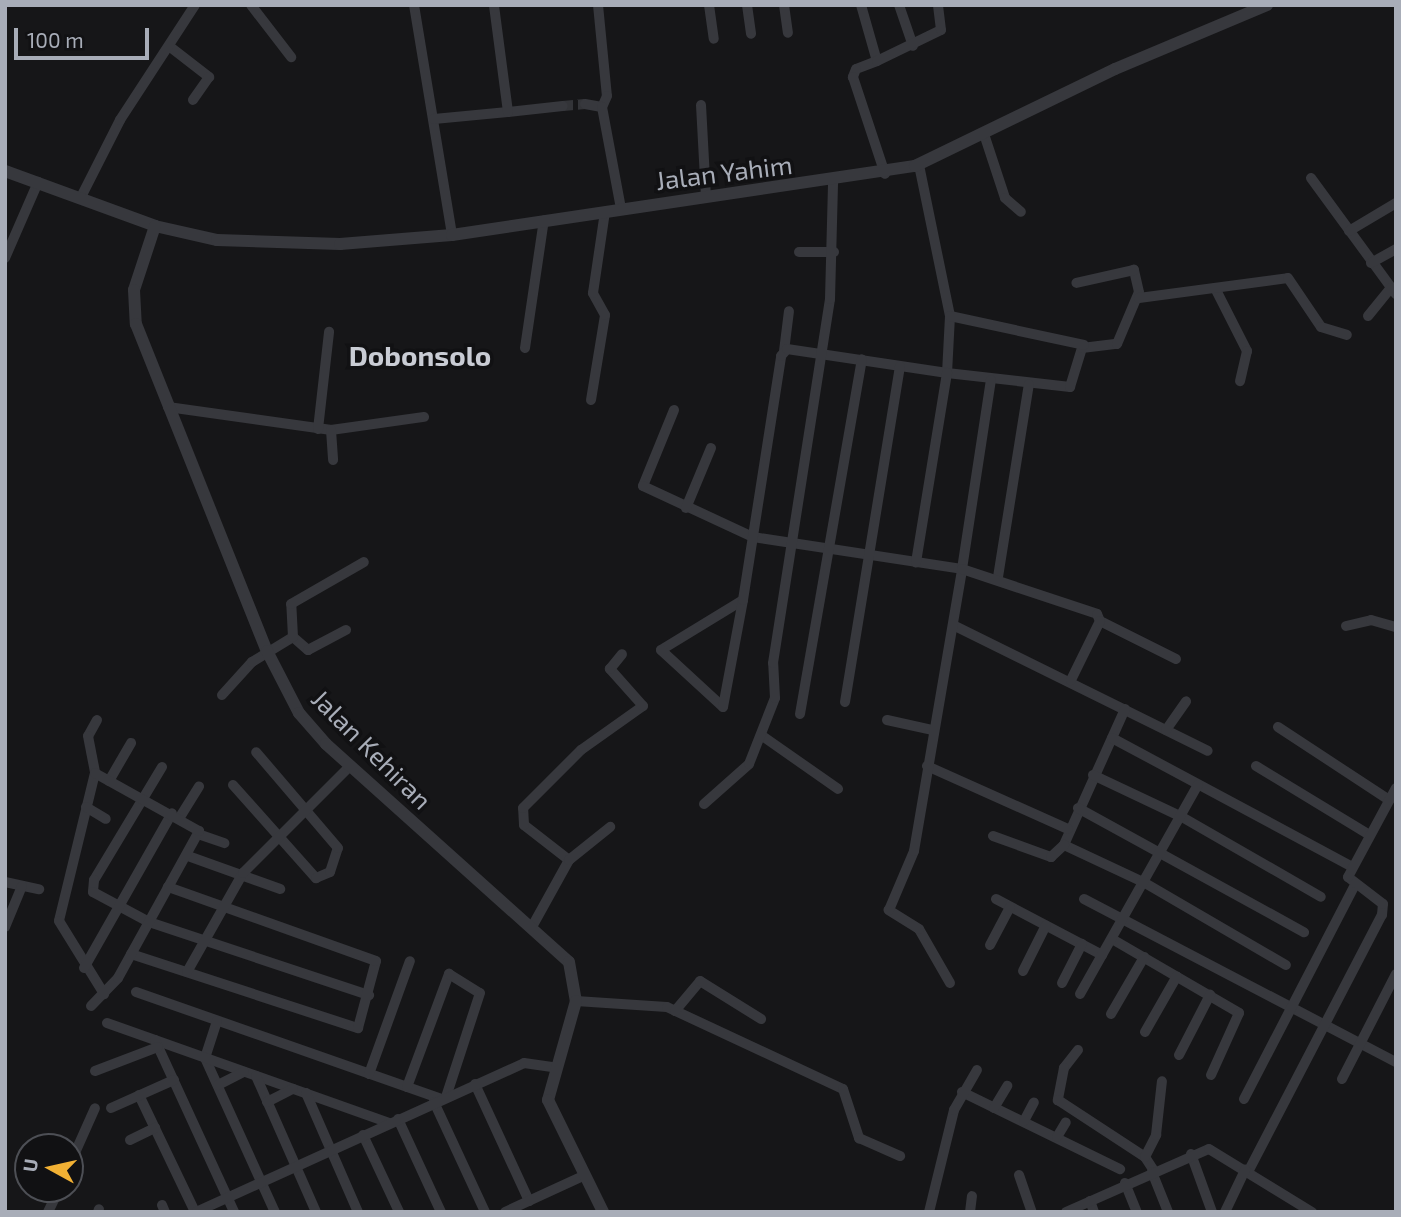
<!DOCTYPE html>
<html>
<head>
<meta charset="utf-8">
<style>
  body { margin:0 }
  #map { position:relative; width:1401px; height:1217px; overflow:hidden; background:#161618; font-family:"Exo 2",sans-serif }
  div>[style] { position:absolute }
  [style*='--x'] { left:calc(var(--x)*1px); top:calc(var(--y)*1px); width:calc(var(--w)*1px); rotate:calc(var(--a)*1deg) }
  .minor-tunnel>* { height:10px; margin-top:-5px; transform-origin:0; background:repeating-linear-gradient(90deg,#333438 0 10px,transparent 0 15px) }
  .minor>* { height:10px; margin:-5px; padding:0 5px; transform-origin:5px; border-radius:5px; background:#37383d }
  .tertiary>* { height:12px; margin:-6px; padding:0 6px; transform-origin:6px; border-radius:6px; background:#37383d }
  span { translate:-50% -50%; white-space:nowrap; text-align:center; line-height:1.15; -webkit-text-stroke:7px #111113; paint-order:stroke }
  .street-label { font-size:26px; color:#a8adb8 }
  .neighbourhood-label { font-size:28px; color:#c9ccd4; font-weight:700 }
  .frame { position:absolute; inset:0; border:7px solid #a8adb8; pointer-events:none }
  .north { position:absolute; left:14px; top:1133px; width:70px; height:70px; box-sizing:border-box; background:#111113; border:2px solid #4d4f55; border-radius:50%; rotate:278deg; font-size:19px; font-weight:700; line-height:28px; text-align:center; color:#a8adb8 }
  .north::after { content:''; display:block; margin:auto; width:24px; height:32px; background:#f2b134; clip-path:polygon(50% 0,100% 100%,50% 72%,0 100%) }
  .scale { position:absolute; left:14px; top:28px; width:135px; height:32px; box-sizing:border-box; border:4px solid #a8adb8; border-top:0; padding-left:9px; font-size:21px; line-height:24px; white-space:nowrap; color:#a8adb8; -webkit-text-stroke:5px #111113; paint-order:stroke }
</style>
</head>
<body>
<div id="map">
  <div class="minor-tunnel">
    <i style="--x:563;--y:106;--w:22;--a:-5"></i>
  </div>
  <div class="minor">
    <i style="--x:251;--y:5;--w:66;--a:52.4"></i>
    <i style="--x:414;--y:5;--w:233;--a:80.6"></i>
    <i style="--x:598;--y:5;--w:91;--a:84.4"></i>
    <i style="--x:607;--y:96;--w:12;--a:114"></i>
    <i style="--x:709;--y:5;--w:34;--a:82"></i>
    <i style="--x:747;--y:5;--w:29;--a:82"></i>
    <i style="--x:784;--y:5;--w:28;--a:82"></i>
    <i style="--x:861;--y:5;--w:58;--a:74.1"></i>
    <i style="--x:877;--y:61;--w:22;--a:159"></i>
    <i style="--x:856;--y:69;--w:9;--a:111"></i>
    <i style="--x:853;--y:77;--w:102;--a:71.7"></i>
    <i style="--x:899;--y:5;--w:43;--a:71.1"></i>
    <i style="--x:169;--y:46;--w:51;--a:37.8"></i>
    <i style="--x:209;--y:77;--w:28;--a:125"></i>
    <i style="--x:877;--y:61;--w:71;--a:-25.8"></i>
    <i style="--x:941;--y:30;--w:25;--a:-97"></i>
    <i style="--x:585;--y:104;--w:17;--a:10"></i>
    <i style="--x:602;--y:107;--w:104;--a:79.4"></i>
    <i style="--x:701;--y:105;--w:91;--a:86.9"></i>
    <i style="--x:508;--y:112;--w:55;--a:-6.2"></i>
    <i style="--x:434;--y:119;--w:74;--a:-5.4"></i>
    <i style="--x:508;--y:112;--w:108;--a:-97.5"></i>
    <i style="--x:984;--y:134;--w:67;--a:71.8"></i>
    <i style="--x:1005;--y:198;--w:21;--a:41"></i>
    <i style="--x:919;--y:165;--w:154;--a:78.4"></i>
    <i style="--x:950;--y:316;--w:57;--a:93"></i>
    <i style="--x:947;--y:373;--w:124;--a:6.5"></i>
    <i style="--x:1070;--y:387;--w:41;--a:-72.9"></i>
    <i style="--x:1082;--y:348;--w:35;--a:-7"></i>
    <i style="--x:1117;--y:344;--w:56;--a:-67.1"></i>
    <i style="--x:1139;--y:292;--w:23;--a:-103"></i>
    <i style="--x:1134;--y:270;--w:59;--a:167.4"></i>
    <i style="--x:1311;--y:178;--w:144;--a:53.8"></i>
    <i style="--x:80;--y:199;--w:89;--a:-63.1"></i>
    <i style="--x:120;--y:120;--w:137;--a:-56.9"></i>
    <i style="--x:1349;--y:231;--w:55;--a:-30.8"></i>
    <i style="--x:799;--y:252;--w:35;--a:0"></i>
    <i style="--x:5;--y:258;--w:83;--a:-66.5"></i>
    <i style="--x:1371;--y:263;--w:29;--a:-29"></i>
    <i style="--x:1215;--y:288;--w:71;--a:63.1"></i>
    <i style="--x:1247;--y:351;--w:31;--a:103"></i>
    <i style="--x:1139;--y:298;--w:150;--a:-7.6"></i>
    <i style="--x:1288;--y:278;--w:59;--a:56"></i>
    <i style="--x:1321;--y:327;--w:27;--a:17"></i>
    <i style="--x:950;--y:316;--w:137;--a:12.2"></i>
    <i style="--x:1368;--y:316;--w:36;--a:-51"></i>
    <i style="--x:525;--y:348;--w:129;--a:-81.6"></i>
    <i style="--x:784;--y:351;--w:40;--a:-82.9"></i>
    <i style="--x:591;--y:400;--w:86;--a:-80.6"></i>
    <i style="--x:605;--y:315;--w:25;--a:-119"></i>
    <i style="--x:593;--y:293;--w:82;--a:-81.6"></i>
    <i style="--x:168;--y:407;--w:165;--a:8"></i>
    <i style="--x:331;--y:430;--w:94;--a:-8"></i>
    <i style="--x:674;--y:410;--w:82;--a:112.2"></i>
    <i style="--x:643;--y:486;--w:121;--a:24.9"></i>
    <i style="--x:753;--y:537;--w:211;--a:8.7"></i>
    <i style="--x:962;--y:569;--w:191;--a:-81.3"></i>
    <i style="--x:318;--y:429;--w:98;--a:-83.5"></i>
    <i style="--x:331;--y:430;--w:30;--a:86"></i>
    <i style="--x:686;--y:508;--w:65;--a:-67.4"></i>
    <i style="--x:998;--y:577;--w:195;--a:-80.9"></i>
    <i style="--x:743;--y:600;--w:96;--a:148.6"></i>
    <i style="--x:661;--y:650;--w:84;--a:42.6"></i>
    <i style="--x:723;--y:707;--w:109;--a:-79.4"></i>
    <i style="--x:743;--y:600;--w:247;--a:-81.1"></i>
    <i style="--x:781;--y:356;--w:9;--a:-49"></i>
    <i style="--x:787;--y:349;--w:162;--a:8.5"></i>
    <i style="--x:947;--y:373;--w:192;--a:99.3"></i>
    <i style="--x:1100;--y:621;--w:85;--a:26.6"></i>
    <i style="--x:953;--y:625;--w:284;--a:26.3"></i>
    <i style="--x:1346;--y:626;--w:26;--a:-13"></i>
    <i style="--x:1371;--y:620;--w:26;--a:16"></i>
    <i style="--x:293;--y:637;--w:20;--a:41"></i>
    <i style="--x:308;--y:650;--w:43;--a:-27.8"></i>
    <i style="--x:222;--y:695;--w:45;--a:-47.7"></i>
    <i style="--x:252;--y:662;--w:48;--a:-31.4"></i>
    <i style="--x:293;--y:637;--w:33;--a:-93"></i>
    <i style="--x:291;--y:604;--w:84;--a:-29.9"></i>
    <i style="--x:845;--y:702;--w:340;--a:-80.7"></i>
    <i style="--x:1125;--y:709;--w:149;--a:114.2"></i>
    <i style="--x:1064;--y:845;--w:89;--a:25.1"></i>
    <i style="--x:1145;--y:883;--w:163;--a:30.2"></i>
    <i style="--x:800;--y:714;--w:360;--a:-80.1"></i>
    <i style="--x:97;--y:720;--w:18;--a:119"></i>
    <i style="--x:88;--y:736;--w:38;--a:79"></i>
    <i style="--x:95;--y:773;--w:152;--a:103.7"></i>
    <i style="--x:59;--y:921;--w:86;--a:58.3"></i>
    <i style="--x:887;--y:720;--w:47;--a:12.3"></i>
    <i style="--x:1278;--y:727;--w:133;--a:33.3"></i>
    <i style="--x:1166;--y:730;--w:35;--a:-55"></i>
    <i style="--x:761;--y:735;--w:94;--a:35"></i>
    <i style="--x:1112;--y:738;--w:271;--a:28.2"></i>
    <i style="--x:927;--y:766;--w:154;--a:24.1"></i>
    <i style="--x:1256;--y:766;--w:131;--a:31.3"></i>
    <i style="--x:162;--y:767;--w:132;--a:121"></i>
    <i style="--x:94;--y:880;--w:12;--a:95"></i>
    <i style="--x:93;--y:892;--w:64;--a:28.2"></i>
    <i style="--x:149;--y:922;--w:232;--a:18.4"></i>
    <i style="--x:1093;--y:775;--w:98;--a:25.3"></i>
    <i style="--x:1182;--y:817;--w:160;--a:29.9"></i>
    <i style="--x:109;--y:781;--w:44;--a:-59.9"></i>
    <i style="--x:233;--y:785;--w:125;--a:48.3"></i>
    <i style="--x:316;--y:878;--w:15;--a:-23"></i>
    <i style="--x:330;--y:872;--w:25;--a:-72"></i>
    <i style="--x:338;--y:848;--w:126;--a:-130.5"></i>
    <i style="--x:704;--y:804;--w:60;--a:-41.6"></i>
    <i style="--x:749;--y:764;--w:71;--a:-68.5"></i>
    <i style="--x:775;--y:698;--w:35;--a:-93"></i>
    <i style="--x:773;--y:663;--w:368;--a:-81.1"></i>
    <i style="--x:830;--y:299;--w:117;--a:-88.5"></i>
    <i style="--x:86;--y:807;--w:23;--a:31"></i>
    <i style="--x:1078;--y:808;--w:258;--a:28.8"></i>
    <i style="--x:180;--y:817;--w:36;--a:-58"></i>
    <i style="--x:198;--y:834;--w:28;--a:19"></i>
    <i style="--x:993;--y:836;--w:62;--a:19.9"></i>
    <i style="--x:1051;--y:857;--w:18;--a:-43"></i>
    <i style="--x:188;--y:856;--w:98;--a:19.7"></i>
    <i style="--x:569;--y:860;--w:57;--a:-142.1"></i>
    <i style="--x:524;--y:825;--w:17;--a:-93"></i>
    <i style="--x:523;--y:808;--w:82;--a:-45"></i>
    <i style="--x:581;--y:750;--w:76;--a:-35.4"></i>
    <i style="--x:643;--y:706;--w:50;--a:-131.7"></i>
    <i style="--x:610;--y:669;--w:19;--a:-51"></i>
    <i style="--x:5;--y:882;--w:35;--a:12"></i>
    <i style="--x:996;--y:899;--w:120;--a:27.8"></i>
    <i style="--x:1084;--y:899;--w:352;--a:27.6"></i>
    <i style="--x:533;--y:925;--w:74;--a:-61"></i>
    <i style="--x:569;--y:860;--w:53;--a:-38.8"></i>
    <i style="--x:5;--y:927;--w:44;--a:-67.5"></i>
    <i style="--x:1112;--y:939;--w:147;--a:30.2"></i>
    <i style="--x:1239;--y:1013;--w:68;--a:114.3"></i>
    <i style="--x:990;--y:945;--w:43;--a:-62.2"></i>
    <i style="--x:131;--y:954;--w:239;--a:18.1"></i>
    <i style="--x:358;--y:1028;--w:69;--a:-75"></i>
    <i style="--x:376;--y:961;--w:221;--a:-160.4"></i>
    <i style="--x:84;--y:968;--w:178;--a:-60.4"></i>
    <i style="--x:1023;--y:971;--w:51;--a:-63.4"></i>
    <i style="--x:187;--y:972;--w:114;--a:-60.5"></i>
    <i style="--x:243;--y:873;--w:151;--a:-45"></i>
    <i style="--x:950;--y:983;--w:62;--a:-119.9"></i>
    <i style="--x:919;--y:929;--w:36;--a:-148"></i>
    <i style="--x:889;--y:910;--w:64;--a:-67"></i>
    <i style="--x:914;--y:851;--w:286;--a:-80.3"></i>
    <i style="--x:962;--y:569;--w:142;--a:18.4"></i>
    <i style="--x:1097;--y:614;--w:8;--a:67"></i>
    <i style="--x:1100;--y:621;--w:66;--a:116.2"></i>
    <i style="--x:1062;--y:983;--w:44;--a:-62.9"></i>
    <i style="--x:136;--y:992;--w:323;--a:19.3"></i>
    <i style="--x:1080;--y:994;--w:240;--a:-60.6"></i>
    <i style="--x:576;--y:1001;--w:91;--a:3.8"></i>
    <i style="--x:667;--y:1007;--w:194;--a:25"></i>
    <i style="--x:843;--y:1089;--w:52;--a:71.9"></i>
    <i style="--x:859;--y:1138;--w:45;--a:23.7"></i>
    <i style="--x:91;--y:1006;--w:39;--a:-46"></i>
    <i style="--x:118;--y:978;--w:168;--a:-61.1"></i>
    <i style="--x:199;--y:831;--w:119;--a:-150.9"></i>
    <i style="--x:675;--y:1011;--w:39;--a:-50"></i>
    <i style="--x:700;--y:981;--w:72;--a:31.9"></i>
    <i style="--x:1111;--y:1014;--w:66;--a:-59.9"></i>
    <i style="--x:217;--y:1021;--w:39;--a:108"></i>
    <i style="--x:205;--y:1058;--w:169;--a:65.6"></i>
    <i style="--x:107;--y:1023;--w:300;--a:19.5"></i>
    <i style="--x:1145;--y:1032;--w:64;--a:-60.3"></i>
    <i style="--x:155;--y:1040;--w:189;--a:65.3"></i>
    <i style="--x:1078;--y:1050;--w:23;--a:128"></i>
    <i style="--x:1064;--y:1068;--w:33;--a:101"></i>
    <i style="--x:1058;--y:1100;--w:104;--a:33.2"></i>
    <i style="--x:1145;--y:1157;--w:17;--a:57"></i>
    <i style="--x:1179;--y:1055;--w:68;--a:-62.7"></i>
    <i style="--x:95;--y:1071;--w:67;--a:-20.9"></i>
    <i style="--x:369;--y:1074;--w:120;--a:-70.1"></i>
    <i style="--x:256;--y:1076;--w:149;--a:66.2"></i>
    <i style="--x:1342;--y:1079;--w:118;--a:-62.8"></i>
    <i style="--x:475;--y:1084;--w:129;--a:65.2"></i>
    <i style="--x:218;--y:1085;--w:29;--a:-27"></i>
    <i style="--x:407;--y:1087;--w:121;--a:-69.6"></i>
    <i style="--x:449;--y:974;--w:36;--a:32"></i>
    <i style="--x:480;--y:993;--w:109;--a:108.1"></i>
    <i style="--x:962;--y:1092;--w:176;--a:26"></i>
    <i style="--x:306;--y:1093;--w:130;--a:66.4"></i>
    <i style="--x:139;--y:1095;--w:130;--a:64.4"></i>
    <i style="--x:1244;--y:1099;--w:239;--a:-62.6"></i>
    <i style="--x:267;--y:1102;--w:29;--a:-27"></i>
    <i style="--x:434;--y:1102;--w:121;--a:65.1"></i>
    <i style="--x:111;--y:1108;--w:69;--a:-24"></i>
    <i style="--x:994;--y:1108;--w:26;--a:-59"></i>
    <i style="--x:398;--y:1119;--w:102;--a:65.2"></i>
    <i style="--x:1024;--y:1121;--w:21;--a:-62"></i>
    <i style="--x:363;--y:1135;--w:85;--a:64.9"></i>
    <i style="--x:1057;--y:1137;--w:17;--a:-59"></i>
    <i style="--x:130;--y:1140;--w:28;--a:-26"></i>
    <i style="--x:1191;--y:1154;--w:62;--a:70.1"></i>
    <i style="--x:1145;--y:1157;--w:25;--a:-63"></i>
    <i style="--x:1156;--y:1135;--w:54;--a:-83.7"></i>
    <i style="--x:70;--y:1164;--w:61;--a:-65.9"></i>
    <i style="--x:1152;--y:1172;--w:43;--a:68.2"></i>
    <i style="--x:1248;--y:1172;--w:290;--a:-62.5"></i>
    <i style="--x:1382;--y:915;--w:11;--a:-85"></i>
    <i style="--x:1383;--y:904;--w:44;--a:-142.4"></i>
    <i style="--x:1348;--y:877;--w:101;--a:-61.7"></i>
    <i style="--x:1019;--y:1175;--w:39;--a:71"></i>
    <i style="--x:1125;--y:1183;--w:31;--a:68"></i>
    <i style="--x:1090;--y:1201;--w:12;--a:70"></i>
    <i style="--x:162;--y:1205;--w:8;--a:67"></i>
    <i style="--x:48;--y:1212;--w:25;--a:-64"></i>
    <i style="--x:98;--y:1212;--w:3;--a:-72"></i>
    <i style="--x:196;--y:1212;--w:360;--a:-24.4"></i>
    <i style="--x:524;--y:1063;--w:30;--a:8"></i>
    <i style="--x:505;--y:1212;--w:86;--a:-24.8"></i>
    <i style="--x:929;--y:1212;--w:105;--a:-76.2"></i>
    <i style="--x:954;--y:1110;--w:46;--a:-60.1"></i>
    <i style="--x:970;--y:1212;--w:16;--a:-83"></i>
    <i style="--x:1066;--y:1212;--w:156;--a:-23.8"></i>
    <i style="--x:1209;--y:1149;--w:121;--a:31.5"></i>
    <i style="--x:1225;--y:1212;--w:47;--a:-64.5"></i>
  </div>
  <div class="tertiary">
    <i style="--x:5;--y:171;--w:160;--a:20.1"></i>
    <i style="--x:155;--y:226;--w:64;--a:12.7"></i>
    <i style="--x:217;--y:240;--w:123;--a:1.9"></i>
    <i style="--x:340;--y:244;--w:112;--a:-4.6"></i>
    <i style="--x:452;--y:235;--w:468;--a:-8.5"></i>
    <i style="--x:915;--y:166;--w:222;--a:-25.9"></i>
    <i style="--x:1115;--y:69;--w:165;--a:-22.8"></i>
    <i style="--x:155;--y:226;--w:67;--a:108.2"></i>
    <i style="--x:134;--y:290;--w:34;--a:87"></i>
    <i style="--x:136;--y:324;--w:352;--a:68.2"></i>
    <i style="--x:267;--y:651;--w:70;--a:62.7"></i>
    <i style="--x:299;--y:713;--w:41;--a:48.9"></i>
    <i style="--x:326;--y:744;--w:326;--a:41.9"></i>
    <i style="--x:569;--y:962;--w:40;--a:80"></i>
    <i style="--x:576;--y:1001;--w:103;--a:105.8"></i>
    <i style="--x:548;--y:1100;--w:125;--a:63.8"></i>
  </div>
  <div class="street-label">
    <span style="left:724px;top:172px;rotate:-7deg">Jalan Yahim</span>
    <span style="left:372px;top:749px;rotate:45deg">Jalan Kehiran</span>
  </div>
  <div class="neighbourhood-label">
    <span style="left:420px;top:355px">Dobonsolo</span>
  </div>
  <div class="frame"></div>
  <div class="north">U</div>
  <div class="scale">100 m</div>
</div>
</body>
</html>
